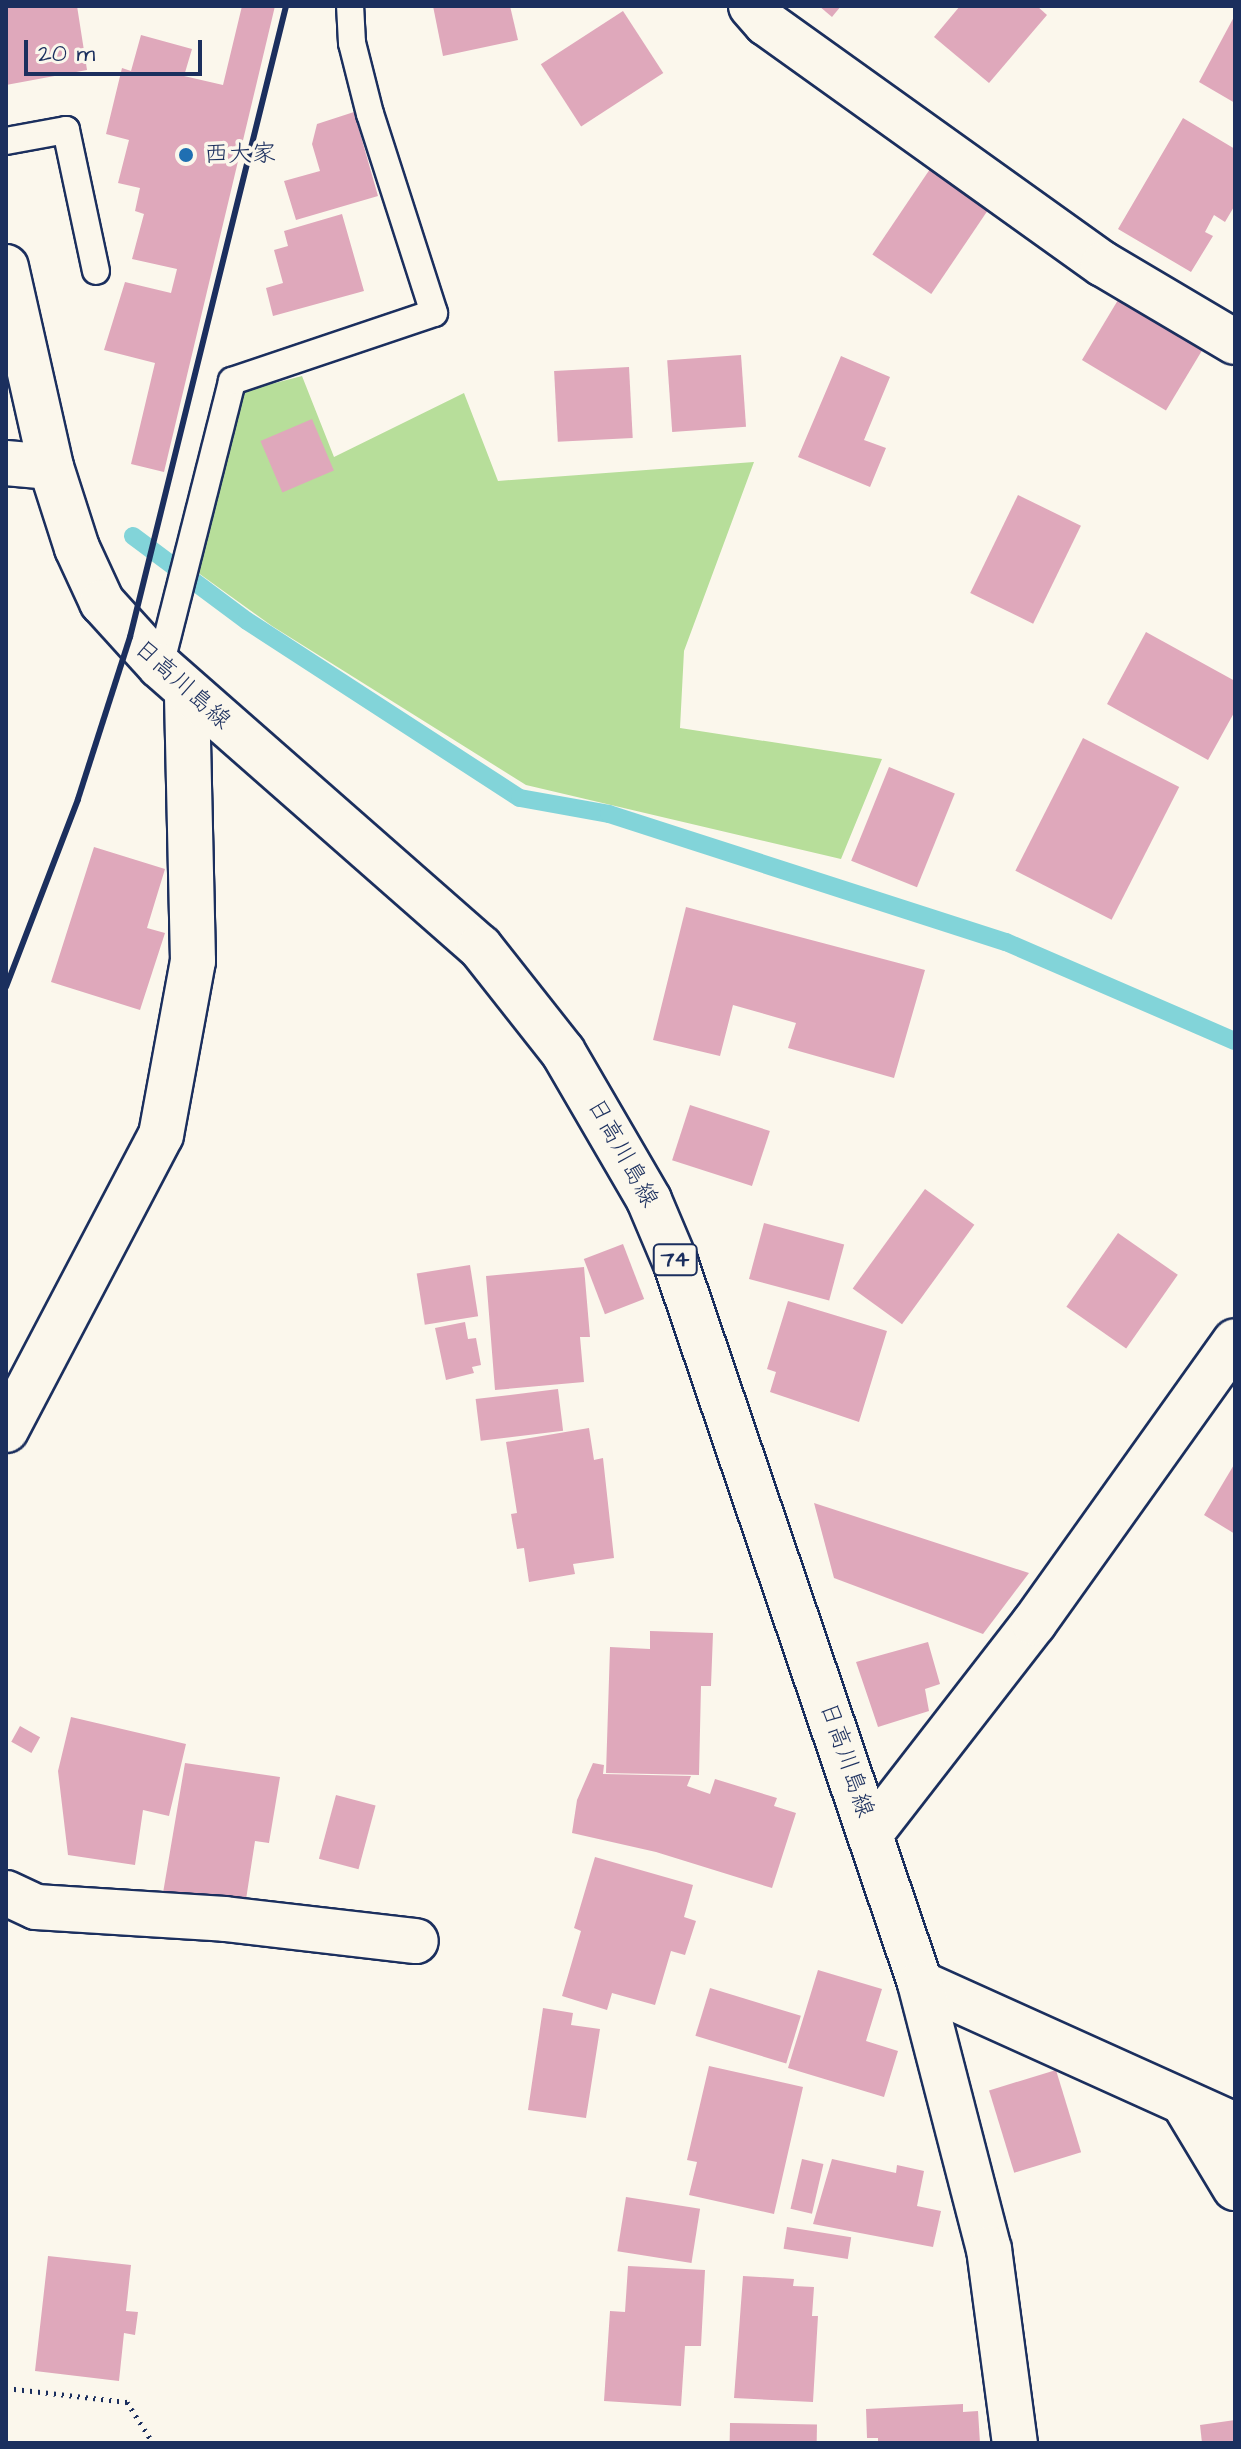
<!DOCTYPE html>
<html>
<head>
<meta charset="utf-8">
<style>
  body { margin:0 }
  #map { position:relative; width:1241px; height:2449px; overflow:hidden; background:#fbf7ec; font-family:"Architects Daughter","Klee One",sans-serif }
  div>[style] { position:absolute }
  [style*='--x'] { left:calc(var(--x)*1px); top:calc(var(--y)*1px); width:calc(var(--w)*1px); rotate:calc(var(--a)*1deg) }
  .green>* { inset:0; background:#b7de9a }
  .stream>* { height:18px; margin:-9px; padding:0 9px; transform-origin:9px; border-radius:9px; background:#82d4d9 }
  .building>* { inset:0; background:#dfa8bb; transform-origin:0 0 }
  .path>* { height:5px; margin-top:-2.5px; transform-origin:0; background:repeating-linear-gradient(90deg,#1b2f5e 0 2px,transparent 0 8px) }
  .roads { filter:drop-shadow(2px 0 #1b2f5e) drop-shadow(-2px 0 #1b2f5e) drop-shadow(0 2px #1b2f5e) drop-shadow(0 -2px #1b2f5e) }
  .lane>* { height:26px; margin:-13px; padding:0 13px; transform-origin:13px; border-radius:13px; background:#fbf7ec }
  .street>* { height:44px; margin:-22px; padding:0 22px; transform-origin:22px; border-radius:22px; background:#fbf7ec }
  .secondary>* { height:44px; margin:-22px; padding:0 22px; transform-origin:22px; border-radius:22px; background:#fbf7ec }
  .primary>* { height:44px; margin:-22px; padding:0 22px; transform-origin:22px; border-radius:22px; background:#fbf7ec }
  .rail>* { height:6px; margin:-3px; padding:0 3px; transform-origin:3px; border-radius:3px; background:#1b2f5e }
  .dots>* { width:22px; height:22px; translate:-50% -50%; box-sizing:border-box; border:4px solid #fbf7ec; border-radius:50% }
  span { translate:-50% -50%; white-space:nowrap; text-align:center; line-height:1.15; -webkit-text-stroke:7px #fbf7ec; paint-order:stroke }
  .shield-label span { padding:2px 6px; background:#fbf7ec; border:2px solid; border-radius:6px; -webkit-text-stroke-width:0 }
  .shield-label { font-size:22px; color:#1b2f5e; font-weight:700 }
  .poi-label { font-size:24px; color:#1b2f5e }
  .left { translate:0 -50%; text-align:left }
  .street-label { font-size:24px; color:#1b2f5e }
  .frame { position:absolute; inset:0; border:8px solid #1b2f5e; pointer-events:none }
  .scale { position:absolute; left:24px; top:40px; width:178px; height:36px; box-sizing:border-box; border:4px solid #1b2f5e; border-top:0; padding-left:10px; font-size:24px; line-height:28px; white-space:nowrap; color:#1b2f5e; -webkit-text-stroke:6px #fbf7ec; paint-order:stroke }
</style>
</head>
<body>
<div id="map">
  <div class="green">
    <i style="clip-path:polygon(302px 376px,334px 457px,464px 393px,498px 481px,754px 462px,684px 651px,680px 728px,882px 759px,841px 859px,526px 785px,272px 626px,197px 572px,240px 392px)"></i>
  </div>
  <div class="stream">
    <i style="--x:133;--y:536;--w:142;--a:36.7"></i>
    <i style="--x:247;--y:621;--w:325;--a:33"></i>
    <i style="--x:520;--y:798;--w:90;--a:10.2"></i>
    <i style="--x:609;--y:814;--w:417;--a:17.9"></i>
    <i style="--x:1006;--y:942;--w:249;--a:23.4"></i>
  </div>
  <div class="building">
    <i style="clip-path:polygon(6px 6px,77px 6px,87px 70px,6px 85px)"></i>
    <i style="clip-path:polygon(242px 6px,275px 6px,164px 472px,131px 464px,155px 363px,104px 350px,125px 282px,171px 293px,177px 269px,132px 259px,144px 214px,135px 211px,140px 188px,118px 183px,129px 140px,106px 134px,122px 68px,131px 71px,141px 35px,192px 49px,184px 76px,223px 85px)"></i>
    <i style="clip-path:polygon(433px 6px,510px 6px,518px 40px,443px 56px)"></i>
    <i style="clip-path:polygon(819px 6px,841px 6px,832px 17px)"></i>
    <i style="clip-path:polygon(960px 6px,1037px 6px,1047px 15px,989px 83px,934px 37px)"></i>
    <i style="left:623px;top:11px;width:74px;height:98px;rotate:57deg"></i>
    <i style="clip-path:polygon(1235px 15px,1235px 103px,1199px 82px)"></i>
    <i style="clip-path:polygon(354px 112px,378px 196px,296px 220px,284px 181px,320px 171px,312px 144px,317px 124px)"></i>
    <i style="clip-path:polygon(1183px 118px,1235px 149px,1235px 205px,1225px 222px,1214px 215px,1205px 232px,1213px 236px,1191px 272px,1118px 229px)"></i>
    <i style="left:930px;top:169px;width:71px;height:103px;rotate:34deg"></i>
    <i style="clip-path:polygon(342px 214px,364px 291px,273px 316px,266px 288px,283px 283px,274px 250px,288px 246px,284px 231px)"></i>
    <i style="left:1118px;top:300px;width:98px;height:70px;rotate:31deg"></i>
    <i style="left:741px;top:355px;width:72px;height:74px;rotate:86deg"></i>
    <i style="clip-path:polygon(841px 356px,890px 377px,864px 440px,886px 448px,870px 487px,798px 457px)"></i>
    <i style="left:629px;top:367px;width:71px;height:75px;rotate:87deg"></i>
    <i style="left:312px;top:419px;width:56px;height:56px;rotate:67deg"></i>
    <i style="left:1018px;top:495px;width:70px;height:109px;rotate:26deg"></i>
    <i style="clip-path:polygon(1146px 632px,1235px 681px,1235px 711px,1208px 760px,1107px 704px)"></i>
    <i style="left:1083px;top:738px;width:108px;height:149px;rotate:27deg"></i>
    <i style="left:889px;top:767px;width:71px;height:101px;rotate:22deg"></i>
    <i style="clip-path:polygon(94px 847px,165px 869px,147px 928px,165px 933px,140px 1010px,51px 982px)"></i>
    <i style="clip-path:polygon(686px 907px,925px 970px,894px 1078px,788px 1048px,796px 1023px,733px 1005px,720px 1056px,653px 1040px)"></i>
    <i style="left:690px;top:1105px;width:84px;height:58px;rotate:18deg"></i>
    <i style="left:925px;top:1189px;width:61px;height:123px;rotate:36deg"></i>
    <i style="left:764px;top:1223px;width:83px;height:58px;rotate:15deg"></i>
    <i style="left:1118px;top:1233px;width:73px;height:90px;rotate:35deg"></i>
    <i style="left:623px;top:1244px;width:59px;height:42px;rotate:69deg"></i>
    <i style="left:470px;top:1265px;width:52px;height:54px;rotate:81deg"></i>
    <i style="clip-path:polygon(584px 1267px,590px 1337px,580px 1337px,584px 1382px,495px 1390px,486px 1276px)"></i>
    <i style="clip-path:polygon(788px 1301px,887px 1331px,859px 1422px,770px 1392px,776px 1372px,767px 1369px)"></i>
    <i style="clip-path:polygon(465px 1322px,468px 1339px,476px 1338px,481px 1365px,472px 1367px,474px 1373px,446px 1380px,435px 1328px)"></i>
    <i style="left:558px;top:1389px;width:42px;height:83px;rotate:83deg"></i>
    <i style="clip-path:polygon(589px 1428px,594px 1460px,603px 1458px,614px 1558px,573px 1564px,575px 1574px,529px 1582px,524px 1548px,517px 1549px,511px 1514px,517px 1513px,506px 1442px)"></i>
    <i style="clip-path:polygon(1235px 1463px,1235px 1534px,1204px 1515px)"></i>
    <i style="clip-path:polygon(814px 1503px,1029px 1573px,983px 1634px,834px 1578px)"></i>
    <i style="clip-path:polygon(650px 1631px,713px 1633px,711px 1686px,701px 1686px,699px 1775px,606px 1773px,610px 1647px,650px 1649px)"></i>
    <i style="clip-path:polygon(928px 1642px,940px 1684px,925px 1689px,929px 1711px,878px 1727px,856px 1662px)"></i>
    <i style="clip-path:polygon(71px 1717px,186px 1744px,169px 1816px,143px 1810px,135px 1865px,68px 1855px,58px 1771px)"></i>
    <i style="left:20px;top:1726px;width:23px;height:18px;rotate:29deg"></i>
    <i style="clip-path:polygon(185px 1763px,280px 1777px,269px 1843px,255px 1841px,245px 1906px,163px 1893px)"></i>
    <i style="clip-path:polygon(593px 1763px,604px 1765px,603px 1774px,691px 1776px,687px 1786px,710px 1794px,715px 1779px,777px 1798px,774px 1806px,796px 1813px,772px 1888px,656px 1852px,572px 1833px,577px 1800px)"></i>
    <i style="left:336px;top:1795px;width:41px;height:66px;rotate:15deg"></i>
    <i style="clip-path:polygon(595px 1857px,693px 1885px,684px 1917px,696px 1921px,685px 1955px,671px 1951px,655px 2005px,612px 1993px,607px 2010px,562px 1996px,581px 1931px,574px 1928px)"></i>
    <i style="clip-path:polygon(818px 1970px,882px 1989px,866px 2041px,898px 2051px,884px 2097px,788px 2068px)"></i>
    <i style="left:710px;top:1988px;width:95px;height:50px;rotate:17deg"></i>
    <i style="clip-path:polygon(543px 2008px,573px 2013px,571px 2025px,600px 2029px,586px 2118px,528px 2110px)"></i>
    <i style="clip-path:polygon(709px 2066px,803px 2087px,774px 2214px,689px 2195px,697px 2162px,687px 2160px)"></i>
    <i style="left:1056px;top:2070px;width:86px;height:70px;rotate:73deg"></i>
    <i style="left:802px;top:2159px;width:22px;height:51px;rotate:13deg"></i>
    <i style="clip-path:polygon(832px 2159px,896px 2173px,897px 2165px,924px 2171px,917px 2206px,941px 2211px,933px 2247px,813px 2224px)"></i>
    <i style="left:626px;top:2197px;width:75px;height:55px;rotate:9deg"></i>
    <i style="left:787px;top:2227px;width:65px;height:22px;rotate:9deg"></i>
    <i style="clip-path:polygon(48px 2256px,131px 2265px,126px 2311px,138px 2312px,135px 2335px,124px 2333px,119px 2381px,35px 2371px)"></i>
    <i style="clip-path:polygon(628px 2266px,705px 2270px,701px 2346px,685px 2346px,681px 2406px,604px 2401px,610px 2311px,625px 2312px)"></i>
    <i style="clip-path:polygon(743px 2276px,794px 2279px,793px 2286px,814px 2287px,812px 2316px,818px 2316px,813px 2402px,734px 2398px)"></i>
    <i style="clip-path:polygon(963px 2404px,963px 2412px,978px 2411px,980px 2443px,878px 2443px,878px 2438px,867px 2438px,866px 2409px)"></i>
    <i style="clip-path:polygon(1235px 2420px,1235px 2443px,1202px 2443px,1200px 2425px)"></i>
    <i style="left:730px;top:2423px;width:87px;height:20px;rotate:1deg"></i>
  </div>
  <div class="path">
    <i style="--x:6;--y:2388;--w:122;--a:6.6"></i>
    <i style="--x:127;--y:2402;--w:49;--a:57.6"></i>
  </div>
  <div class="roads">
    <div class="lane">
      <i style="--x:6;--y:141;--w:61;--a:-10.4"></i>
      <i style="--x:66;--y:130;--w:144;--a:78"></i>
      <i style="--x:160;--y:666;--w:294;--a:-75.8"></i>
      <i style="--x:232;--y:381;--w:213;--a:-18.6"></i>
      <i style="--x:434;--y:313;--w:209;--a:-107.8"></i>
      <i style="--x:370;--y:114;--w:73;--a:-104.2"></i>
      <i style="--x:352;--y:43;--w:37;--a:-93"></i>
    </div>
    <div class="street">
      <i style="--x:751;--y:6;--w:23;--a:49"></i>
      <i style="--x:766;--y:23;--w:414;--a:35.6"></i>
      <i style="--x:1103;--y:264;--w:153;--a:30.6"></i>
      <i style="--x:6;--y:1430;--w:333;--a:-62.3"></i>
      <i style="--x:161;--y:1135;--w:177;--a:-79.6"></i>
      <i style="--x:193;--y:961;--w:270;--a:-91.3"></i>
      <i style="--x:871;--y:1833;--w:266;--a:-52.2"></i>
      <i style="--x:1034;--y:1623;--w:346;--a:-54.5"></i>
      <i style="--x:6;--y:1893;--w:33;--a:25"></i>
      <i style="--x:36;--y:1907;--w:189;--a:3.6"></i>
      <i style="--x:225;--y:1919;--w:192;--a:6.6"></i>
      <i style="--x:920;--y:1983;--w:346;--a:24.3"></i>
      <i style="--x:1185;--y:2105;--w:97;--a:58.9"></i>
    </div>
    <div class="secondary">
      <i style="--x:6;--y:463;--w:45;--a:5.1"></i>
    </div>
    <div class="primary">
      <i style="--x:6;--y:267;--w:205;--a:77.3"></i>
      <i style="--x:51;--y:467;--w:85;--a:72.2"></i>
      <i style="--x:77;--y:548;--w:60;--a:65.2"></i>
      <i style="--x:102;--y:602;--w:86;--a:47.8"></i>
      <i style="--x:160;--y:666;--w:426;--a:41.3"></i>
      <i style="--x:480;--y:947;--w:134;--a:51.7"></i>
      <i style="--x:563;--y:1052;--w:171;--a:59.8"></i>
      <i style="--x:649;--y:1200;--w:69;--a:67.1"></i>
      <i style="--x:676;--y:1264;--w:759;--a:71.25"></i>
      <i style="--x:920;--y:1983;--w:275;--a:75.5"></i>
      <i style="--x:989;--y:2249;--w:196;--a:82.4"></i>
    </div>
  </div>
  <div class="rail">
    <i style="--x:6;--y:987;--w:201;--a:-69"></i>
    <i style="--x:78;--y:799;--w:170;--a:-72.2"></i>
    <i style="--x:130;--y:637;--w:650;--a:-76.11"></i>
  </div>
  <div class="dots">
    <i style="left:186px;top:155px;background:#1f6fb2"></i>
  </div>
  <div class="shield-label">
    <span style="left:675px;top:1260px">74</span>
  </div>
  <div class="poi-label">
    <span class="left" style="left:204px;top:155px">西大家</span>
  </div>
  <div class="street-label">
    <span style="left:182px;top:685px;rotate:42deg">日高川島線</span>
    <span style="left:622px;top:1153px;rotate:61deg">日高川島線</span>
    <span style="left:846px;top:1760px;rotate:71deg">日高川島線</span>
  </div>
  <div class="frame"></div>
  <div class="scale">20 m</div>
</div>
</body>
</html>
